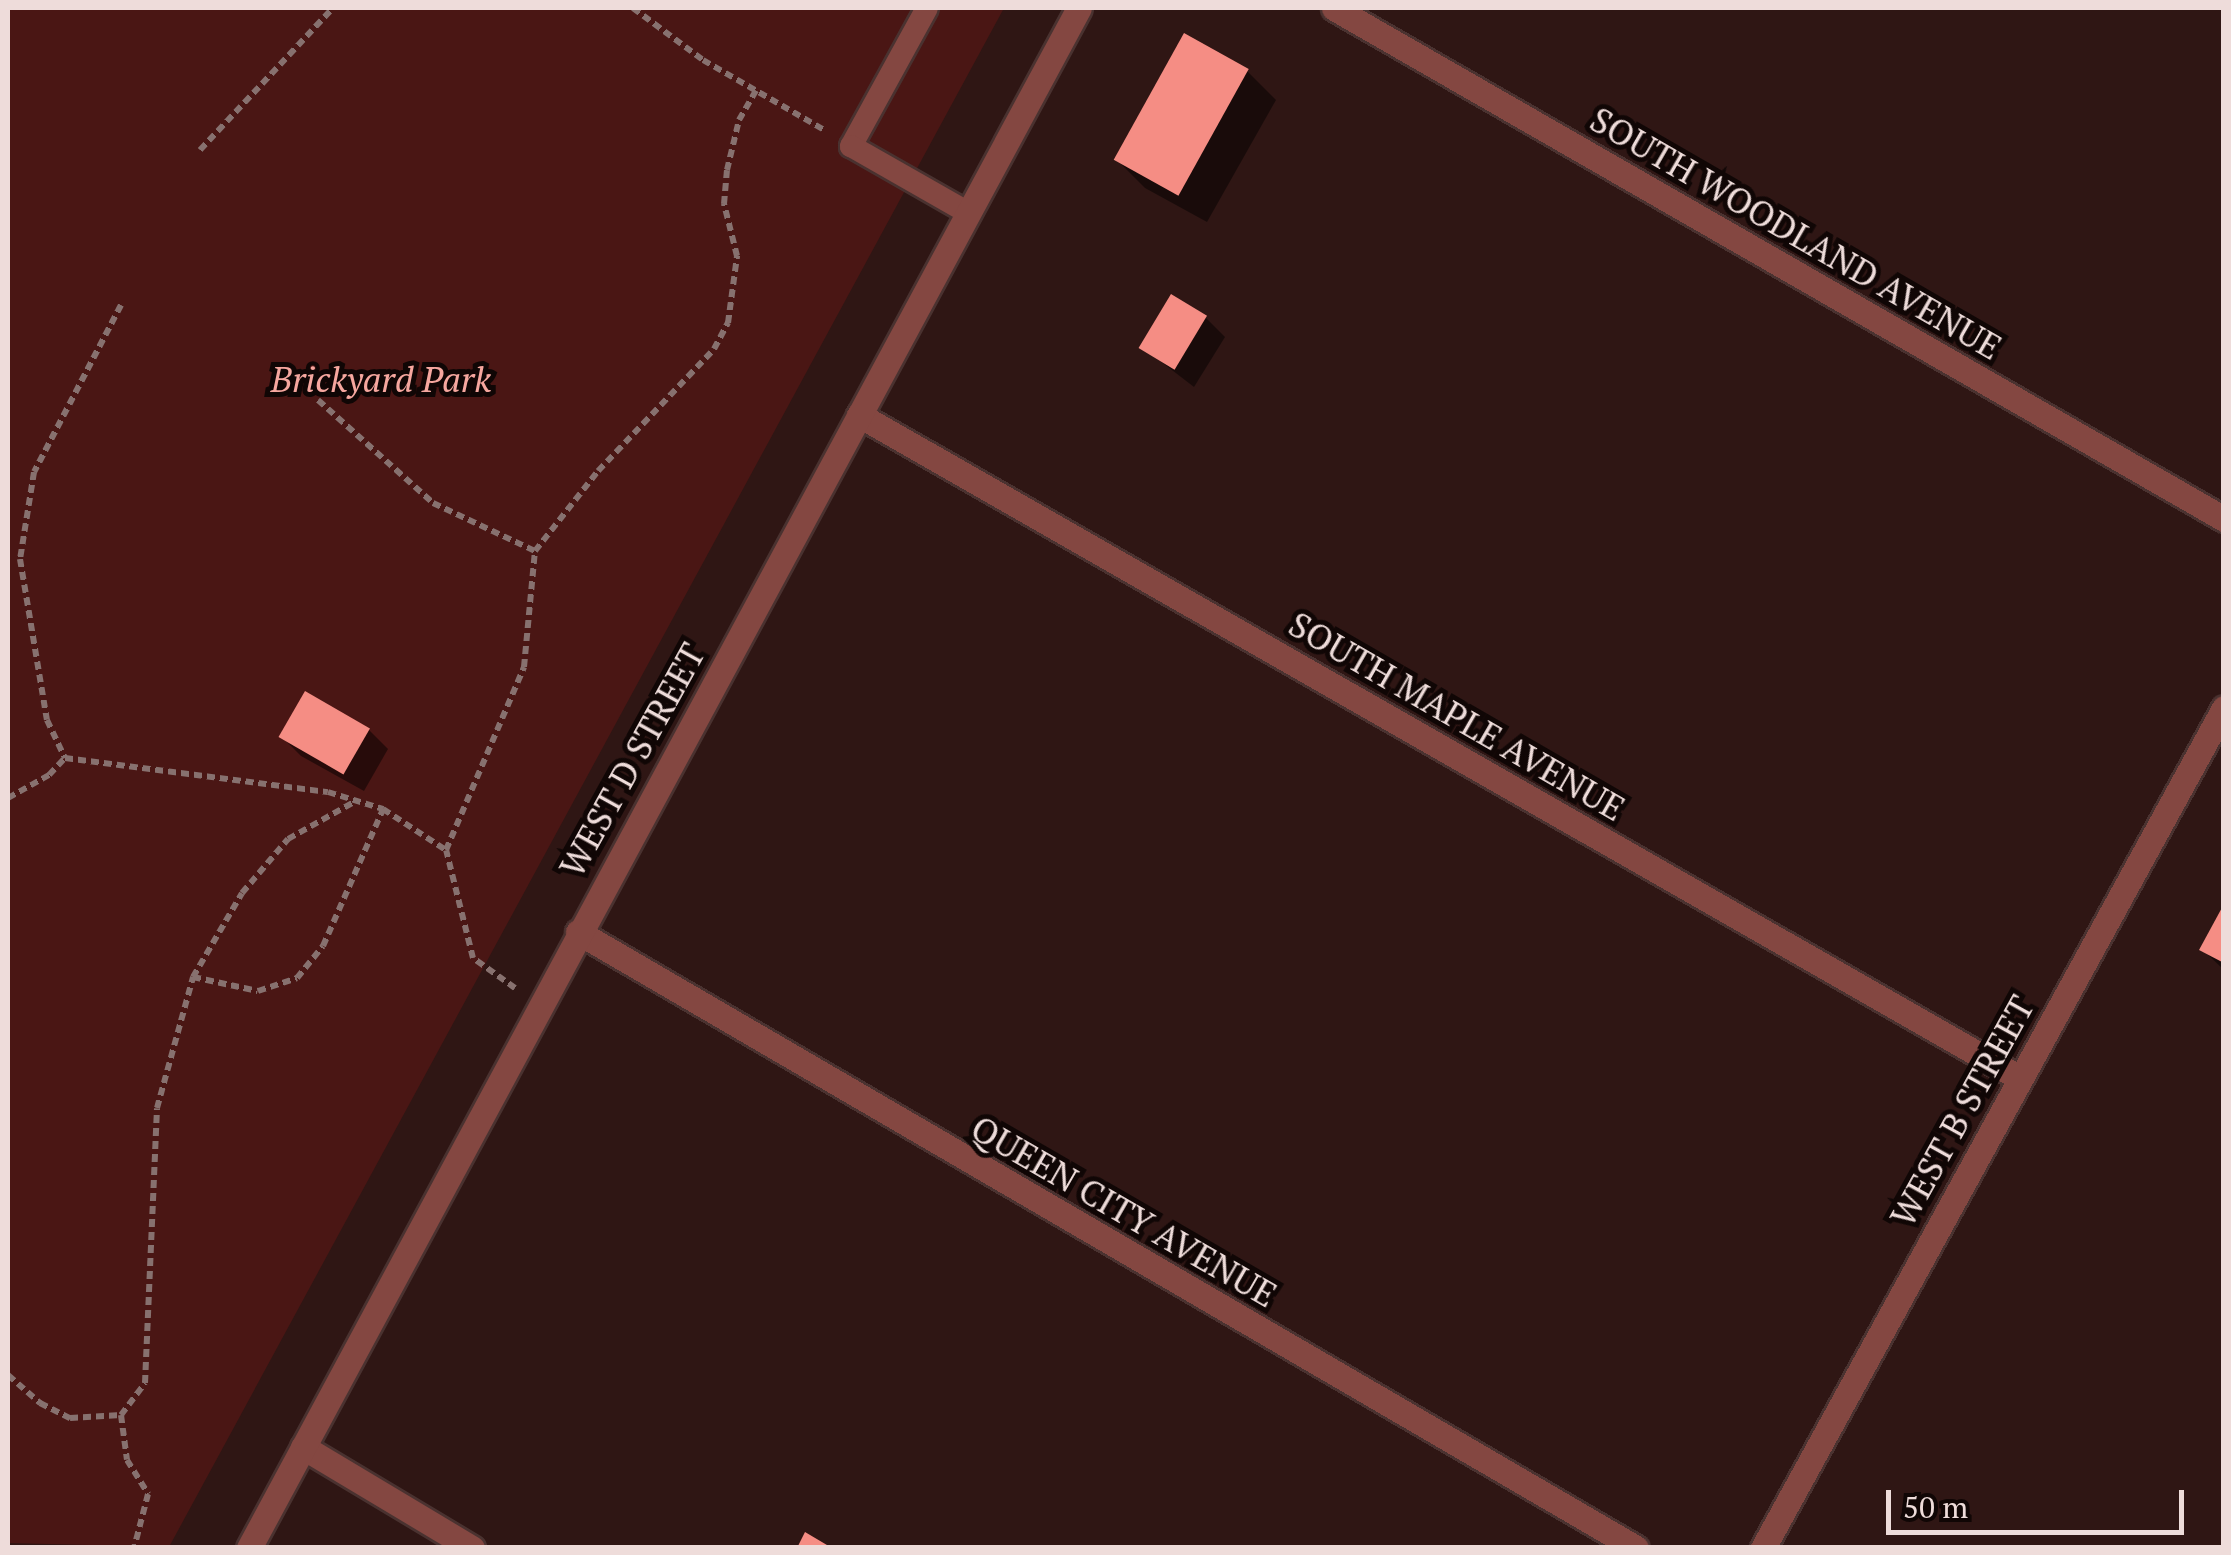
<!DOCTYPE html>
<html>
<head>
<meta charset="utf-8">
<style>
  body { margin:0 }
  #map { position:relative; width:2231px; height:1555px; overflow:hidden; background:#2f1614; font-family:"PT Serif",serif }
  div>[style] { position:absolute }
  [style*='--x'] { left:calc(var(--x)*1px); top:calc(var(--y)*1px); width:calc(var(--w)*1px); rotate:calc(var(--a)*1deg) }
  .green>* { inset:0; background:#4a1614 }
  .shadow>* { inset:0; background:#0007 }
  .building>* { inset:0; background:#f58d84; transform-origin:0 0 }
  .path>* { height:6px; margin-top:-3px; transform-origin:0; background:repeating-linear-gradient(90deg,#87716f 0 8px,transparent 0 13px) }
  .roads { filter:drop-shadow(2px 0 #4a3230) drop-shadow(-2px 0 #4a3230) drop-shadow(0 2px #4a3230) drop-shadow(0 -2px #4a3230) }
  .lane>* { height:22px; margin:-11px; padding:0 11px; transform-origin:11px; border-radius:11px; background:#844741 }
  .street>* { height:25px; margin:-12.5px; padding:0 12.5px; transform-origin:12.5px; border-radius:12.5px; background:#844741 }
  span { translate:-50% -50%; white-space:nowrap; text-align:center; line-height:1.15; -webkit-text-stroke:10px #100605; paint-order:stroke }
  .street-label { font-size:35px; color:#eedcda }
  .park-label { font-size:35px; color:#f6a79f; font-style:italic }
  .frame { position:absolute; inset:0; border:10px solid #eedcda; pointer-events:none }
  .scale { position:absolute; left:1886px; top:1490px; width:298px; height:45px; box-sizing:border-box; border:5px solid #eedcda; border-top:0; padding-left:12px; font-size:30px; line-height:35px; white-space:nowrap; color:#eedcda; -webkit-text-stroke:8px #100605; paint-order:stroke }
</style>
</head>
<body>
<div id="map">
  <div class="green">
    <i style="clip-path:polygon(8px 8px,1004px 8px,169px 1547px,8px 1543px)"></i>
  </div>
  <div class="shadow">
    <i style="clip-path:polygon(1247px 71px,1276px 100px,1207px 222px,1145px 188px,1116px 159px)"></i>
    <i style="clip-path:polygon(1206px 318px,1225px 337px,1194px 387px,1142px 347px)"></i>
    <i style="clip-path:polygon(369px 730px,388px 749px,364px 791px,301px 756px,282px 737px)"></i>
    <i style="clip-path:polygon(2224px 909px,2224px 970px,2203px 950px)"></i>
  </div>
  <div class="building">
    <i style="left:1184px;top:33px;width:74px;height:145px;rotate:29deg"></i>
    <i style="left:1171px;top:294px;width:42px;height:63px;rotate:31deg"></i>
    <i style="left:305px;top:691px;width:75px;height:53px;rotate:30deg"></i>
    <i style="clip-path:polygon(2224px 904px,2224px 963px,2199px 950px)"></i>
    <i style="clip-path:polygon(805px 1532px,832px 1548px,797px 1548px)"></i>
  </div>
  <div class="path">
    <i style="--x:633;--y:8;--w:87;--a:36.6"></i>
    <i style="--x:703;--y:60;--w:140;--a:30"></i>
    <i style="--x:200;--y:150;--w:195;--a:-46.9"></i>
    <i style="--x:121;--y:305;--w:188;--a:117.5"></i>
    <i style="--x:34;--y:472;--w:88;--a:99.1"></i>
    <i style="--x:20;--y:559;--w:163;--a:80.5"></i>
    <i style="--x:47;--y:720;--w:42;--a:64.7"></i>
    <i style="--x:65;--y:758;--w:265;--a:7.4"></i>
    <i style="--x:328;--y:792;--w:58;--a:17.2"></i>
    <i style="--x:383;--y:809;--w:75;--a:33.1"></i>
    <i style="--x:318;--y:400;--w:154;--a:41.8"></i>
    <i style="--x:433;--y:503;--w:113;--a:25.2"></i>
    <i style="--x:535;--y:551;--w:102;--a:-51.8"></i>
    <i style="--x:598;--y:471;--w:168;--a:-46.4"></i>
    <i style="--x:714;--y:349;--w:30;--a:-62"></i>
    <i style="--x:728;--y:323;--w:68;--a:-82.3"></i>
    <i style="--x:737;--y:256;--w:54;--a:-104"></i>
    <i style="--x:724;--y:204;--w:34;--a:-85"></i>
    <i style="--x:727;--y:170;--w:51;--a:-76.5"></i>
    <i style="--x:739;--y:120;--w:34;--a:-60"></i>
    <i style="--x:8;--y:798;--w:47;--a:-29.3"></i>
    <i style="--x:49;--y:775;--w:23;--a:-47"></i>
    <i style="--x:193;--y:977;--w:66;--a:12.2"></i>
    <i style="--x:258;--y:991;--w:41;--a:-18.4"></i>
    <i style="--x:297;--y:978;--w:41;--a:-50.9"></i>
    <i style="--x:323;--y:946;--w:150;--a:-66.3"></i>
    <i style="--x:515;--y:988;--w:52;--a:-144.5"></i>
    <i style="--x:473;--y:958;--w:111;--a:-104"></i>
    <i style="--x:446;--y:850;--w:199;--a:-66.9"></i>
    <i style="--x:524;--y:667;--w:117;--a:-84.6"></i>
    <i style="--x:8;--y:1375;--w:43;--a:41.2"></i>
    <i style="--x:40;--y:1403;--w:34;--a:27"></i>
    <i style="--x:70;--y:1418;--w:51;--a:-3.4"></i>
    <i style="--x:121;--y:1415;--w:45;--a:82.4"></i>
    <i style="--x:127;--y:1460;--w:40;--a:58"></i>
    <i style="--x:148;--y:1494;--w:56;--a:104.5"></i>
    <i style="--x:121;--y:1415;--w:40;--a:-53"></i>
    <i style="--x:145;--y:1383;--w:275;--a:-87.5"></i>
    <i style="--x:157;--y:1108;--w:136;--a:-74.6"></i>
    <i style="--x:193;--y:977;--w:97;--a:-59.7"></i>
    <i style="--x:242;--y:893;--w:71;--a:-49.6"></i>
    <i style="--x:288;--y:839;--w:78;--a:-29.2"></i>
  </div>
  <div class="roads">
    <div class="lane">
      <i style="--x:927;--y:8;--w:158;--a:118.8"></i>
      <i style="--x:851;--y:146;--w:131;--a:29.7"></i>
    </div>
    <div class="street">
      <i style="--x:1334;--y:8;--w:1026;--a:29.86"></i>
      <i style="--x:859;--y:415;--w:1337;--a:29.73"></i>
      <i style="--x:578;--y:932;--w:1224;--a:30.21"></i>
      <i style="--x:303;--y:1447;--w:197;--a:30.9"></i>
      <i style="--x:249;--y:1548;--w:1749;--a:-61.68"></i>
      <i style="--x:1763;--y:1548;--w:958;--a:-61.24"></i>
    </div>
  </div>
  <div class="street-label">
    <span style="left:1796px;top:233px;rotate:30deg">SOUTH WOODLAND AVENUE</span>
    <span style="left:1457px;top:716px;rotate:30deg">SOUTH MAPLE AVENUE</span>
    <span style="left:632px;top:760px;rotate:-61deg">WEST D STREET</span>
    <span style="left:1962px;top:1111px;rotate:-61deg">WEST B STREET</span>
    <span style="left:1124px;top:1211px;rotate:30deg">QUEEN CITY AVENUE</span>
  </div>
  <div class="park-label">
    <span style="left:381px;top:379px">Brickyard Park</span>
  </div>
  <div class="frame"></div>
  <div class="scale">50 m</div>
</div>
</body>
</html>
